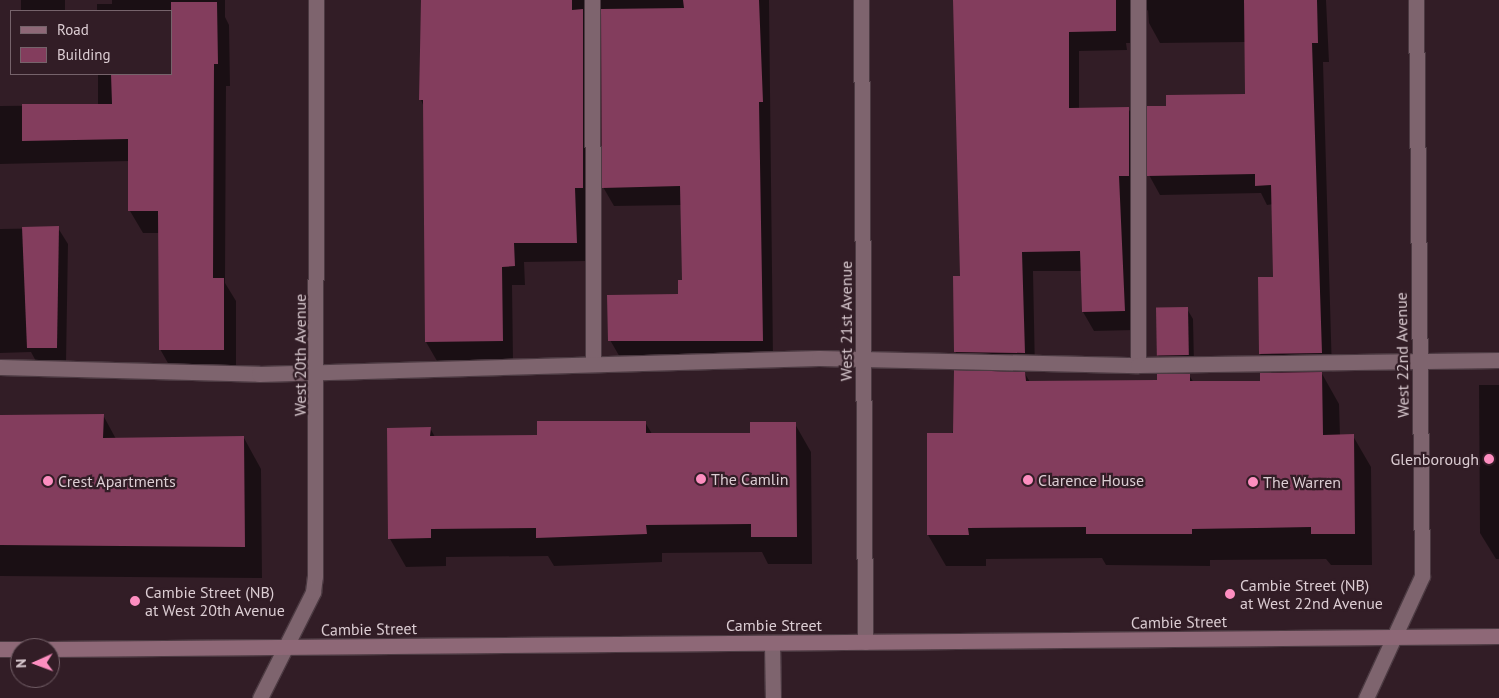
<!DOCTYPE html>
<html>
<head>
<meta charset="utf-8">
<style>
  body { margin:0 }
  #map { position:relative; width:1499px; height:698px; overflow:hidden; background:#321d26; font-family:"PT Sans",sans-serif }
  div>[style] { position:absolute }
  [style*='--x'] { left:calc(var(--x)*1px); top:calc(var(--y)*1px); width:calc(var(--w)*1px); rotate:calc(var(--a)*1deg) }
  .shadow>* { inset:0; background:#0007; transform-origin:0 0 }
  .building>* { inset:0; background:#833d5d; transform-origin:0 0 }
  .roads { filter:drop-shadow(1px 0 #4c3a42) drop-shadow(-1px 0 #4c3a42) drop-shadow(0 1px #4c3a42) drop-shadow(0 -1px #4c3a42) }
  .lane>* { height:15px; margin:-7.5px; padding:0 7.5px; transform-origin:7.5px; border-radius:7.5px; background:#7e646e }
  .street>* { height:15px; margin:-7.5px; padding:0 7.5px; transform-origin:7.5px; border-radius:7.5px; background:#7e646e }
  .secondary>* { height:15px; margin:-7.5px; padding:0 7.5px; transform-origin:7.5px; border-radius:7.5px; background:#8e6877 }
  .dots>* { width:14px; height:14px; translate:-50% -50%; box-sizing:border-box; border:2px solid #321d26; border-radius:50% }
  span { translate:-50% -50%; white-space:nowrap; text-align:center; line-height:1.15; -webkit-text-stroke:4.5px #321d26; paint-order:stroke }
  .street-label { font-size:16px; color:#dccdd3 }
  .poi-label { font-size:16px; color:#dccdd3 }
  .right { translate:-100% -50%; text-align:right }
  .left { translate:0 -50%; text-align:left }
  .legend { position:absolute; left:10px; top:10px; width:162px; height:65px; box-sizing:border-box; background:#321d26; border:1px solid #76636b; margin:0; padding:6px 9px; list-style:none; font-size:15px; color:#dccdd3 }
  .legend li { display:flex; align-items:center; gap:10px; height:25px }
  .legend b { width:25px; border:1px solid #76636b }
  .north { position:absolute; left:10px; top:638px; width:50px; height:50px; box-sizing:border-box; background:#321d26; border:1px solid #76636b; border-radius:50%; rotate:268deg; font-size:14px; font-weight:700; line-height:20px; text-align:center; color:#dccdd3 }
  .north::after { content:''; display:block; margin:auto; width:18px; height:22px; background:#fd8ec0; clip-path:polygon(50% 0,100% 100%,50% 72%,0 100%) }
</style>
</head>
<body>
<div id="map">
  <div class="shadow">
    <i style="left:21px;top:0;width:44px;height:13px"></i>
    <i style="clip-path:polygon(112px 0,225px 0,225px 17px,229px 25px,230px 86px,226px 86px,225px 283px,236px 301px,236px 371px,173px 372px,160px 349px,160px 233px,143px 233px,130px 211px,130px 161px,0 164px,0 106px,98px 105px,98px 74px,171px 74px,171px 11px,97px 11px,97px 4px,112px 4px)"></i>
    <i style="clip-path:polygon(426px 0,769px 0,773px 359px,621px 359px,610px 340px,679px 295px,683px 281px,682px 205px,614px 206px,603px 187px,603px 9px,593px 19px,587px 261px,524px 262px,525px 285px,512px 285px,513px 360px,437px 361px,426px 342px,424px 107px,421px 100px,422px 2px)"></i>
    <i style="clip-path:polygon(evenodd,955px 0,1326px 0,1329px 62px,1323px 62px,1332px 372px,1321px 372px,1339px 404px,1340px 436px,1353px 436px,1371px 467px,1372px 565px,1331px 565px,1326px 559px,1210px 560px,1210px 566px,1106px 565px,1102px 558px,986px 559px,986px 566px,946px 566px,928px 535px,967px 372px,955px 351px,961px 277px,955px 0,1148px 10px,1149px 23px,1160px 43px,1246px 42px,1247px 95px,1167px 107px,1149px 175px,1160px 195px,1261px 193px,1267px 205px,1273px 204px,1274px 278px,1260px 354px,1272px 374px,1261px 382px,1194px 383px,1189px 375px,1159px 381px,1030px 382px,1024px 372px,1035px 372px,1033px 271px,1082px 271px,1083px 312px,1094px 331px,1135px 330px,1130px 195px,1139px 195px,1139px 127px,1128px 108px,1079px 109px,1079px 51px,1127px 50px,1126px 43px,1139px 43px,1140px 15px,1148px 10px)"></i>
    <i style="clip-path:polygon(58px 228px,68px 244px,66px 364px,38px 365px,31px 352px,0 353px,0 229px)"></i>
    <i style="clip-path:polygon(1157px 309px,1187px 309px,1193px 319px,1194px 365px,1164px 365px,1158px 355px)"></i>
    <i style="clip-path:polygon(1479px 385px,1499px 385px,1499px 559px,1496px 559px,1480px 533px)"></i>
    <i style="clip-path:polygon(103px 415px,116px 439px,244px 438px,261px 469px,262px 578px,0 576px,0 416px)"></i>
    <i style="clip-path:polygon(645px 422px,652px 434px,752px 434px,795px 424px,811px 452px,812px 564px,768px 564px,762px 552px,662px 553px,662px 562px,554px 566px,548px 556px,446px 557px,446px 566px,406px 567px,390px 539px,430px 428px,435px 437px,538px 436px)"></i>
  </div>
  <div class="building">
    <i style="clip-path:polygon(421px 0,572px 0,572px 10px,583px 9px,583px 188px,575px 188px,577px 243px,514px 243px,515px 266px,502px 267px,503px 341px,425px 342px,423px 100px,419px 100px)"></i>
    <i style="clip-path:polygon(683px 0,759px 0,763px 102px,759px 102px,763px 341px,608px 341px,607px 295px,678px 294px,678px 280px,682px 280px,680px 186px,602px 188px,601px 9px,684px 8px)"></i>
    <i style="clip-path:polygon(953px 0,1116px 0,1116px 31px,1069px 32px,1069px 108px,1129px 107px,1129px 176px,1119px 176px,1125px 311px,1082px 312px,1080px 251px,1022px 252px,1025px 353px,954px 352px,953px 276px,960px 276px)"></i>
    <i style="clip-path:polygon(1244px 0,1317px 0,1318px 43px,1312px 43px,1322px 353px,1259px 354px,1258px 277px,1273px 277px,1271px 185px,1255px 186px,1255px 174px,1147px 176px,1147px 106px,1166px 106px,1166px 95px,1245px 94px)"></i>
    <i style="clip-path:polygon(171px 2px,217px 2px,218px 64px,214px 64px,213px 278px,224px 278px,224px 350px,159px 350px,158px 211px,128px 211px,128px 139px,22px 141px,22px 104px,112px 104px,111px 74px,171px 74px)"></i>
    <i style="clip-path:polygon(59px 226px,57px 348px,27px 348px,22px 227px)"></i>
    <i style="left:1188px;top:307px;width:48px;height:32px;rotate:89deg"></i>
    <i style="clip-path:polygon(954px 370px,1025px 372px,1026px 381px,1157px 380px,1157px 374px,1190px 374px,1190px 381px,1260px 381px,1260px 373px,1322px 372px,1323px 435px,1354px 434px,1355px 534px,1311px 534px,1311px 527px,1192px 529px,1192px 534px,1086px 534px,1086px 527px,968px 528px,969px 535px,927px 535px,927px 433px,953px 433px)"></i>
    <i style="clip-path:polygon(104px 414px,103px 438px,244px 436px,245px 547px,0 545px,0 415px)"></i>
    <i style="clip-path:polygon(537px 421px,646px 421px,646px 433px,750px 433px,750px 422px,796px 422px,797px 537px,751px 537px,751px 524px,646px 525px,647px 534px,536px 538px,536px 528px,431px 529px,431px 538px,388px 539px,387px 428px,431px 427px,430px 436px,537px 435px)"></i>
  </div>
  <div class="roads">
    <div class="lane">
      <i style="--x:592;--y:0;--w:362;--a:89.8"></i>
      <i style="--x:1138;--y:0;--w:365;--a:90"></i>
      <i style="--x:0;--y:367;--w:259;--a:1.5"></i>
      <i style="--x:259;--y:374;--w:560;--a:-1.64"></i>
      <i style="--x:819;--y:358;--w:319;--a:1.3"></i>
      <i style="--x:1138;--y:365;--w:361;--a:-0.8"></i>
    </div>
    <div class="street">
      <i style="--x:861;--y:0;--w:642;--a:89.64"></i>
      <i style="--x:772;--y:643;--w:55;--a:89"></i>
      <i style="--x:260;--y:698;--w:119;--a:-63.4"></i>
      <i style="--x:313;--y:592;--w:16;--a:-83"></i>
      <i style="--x:315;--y:576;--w:576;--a:-89.9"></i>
      <i style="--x:1366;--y:698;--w:134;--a:-65.3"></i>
      <i style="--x:1422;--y:576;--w:576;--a:-90.6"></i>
    </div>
    <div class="secondary">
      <i style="--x:0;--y:649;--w:20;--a:0"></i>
      <i style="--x:50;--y:649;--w:1449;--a:-0.51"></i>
    </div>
  </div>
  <div class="dots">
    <i style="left:1489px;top:459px;background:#fd8ec0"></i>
    <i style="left:701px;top:479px;background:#fd8ec0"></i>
    <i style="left:1028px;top:480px;background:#fd8ec0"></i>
    <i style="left:48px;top:481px;background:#fd8ec0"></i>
    <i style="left:1253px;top:482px;background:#fd8ec0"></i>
    <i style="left:1230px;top:594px;background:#fd8ec0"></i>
    <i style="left:135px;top:601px;background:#fd8ec0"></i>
  </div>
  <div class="street-label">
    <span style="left:846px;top:321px;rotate:-90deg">West 21st Avenue</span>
    <span style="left:300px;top:355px;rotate:-90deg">West 20th Avenue</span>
    <span style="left:1402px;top:355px;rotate:-91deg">West 22nd Avenue</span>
    <span style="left:1179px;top:622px;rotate:-1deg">Cambie Street</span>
    <span style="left:774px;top:625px">Cambie Street</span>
    <span style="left:369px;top:629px;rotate:-1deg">Cambie Street</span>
  </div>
  <div class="poi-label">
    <span class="right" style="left:1479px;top:459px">Glenborough</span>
    <span class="left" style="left:711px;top:479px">The Camlin</span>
    <span class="left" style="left:1038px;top:480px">Clarence House</span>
    <span class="left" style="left:58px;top:481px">Crest Apartments</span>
    <span class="left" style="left:1263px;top:482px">The Warren</span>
    <span class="left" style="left:1240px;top:594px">Cambie Street (NB)<br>at West 22nd Avenue</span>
    <span class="left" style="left:145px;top:601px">Cambie Street (NB)<br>at West 20th Avenue</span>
  </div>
  <ul class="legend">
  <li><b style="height:6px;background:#8e6877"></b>Road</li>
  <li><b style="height:14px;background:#833d5d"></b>Building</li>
  </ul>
  <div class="north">N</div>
</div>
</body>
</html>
